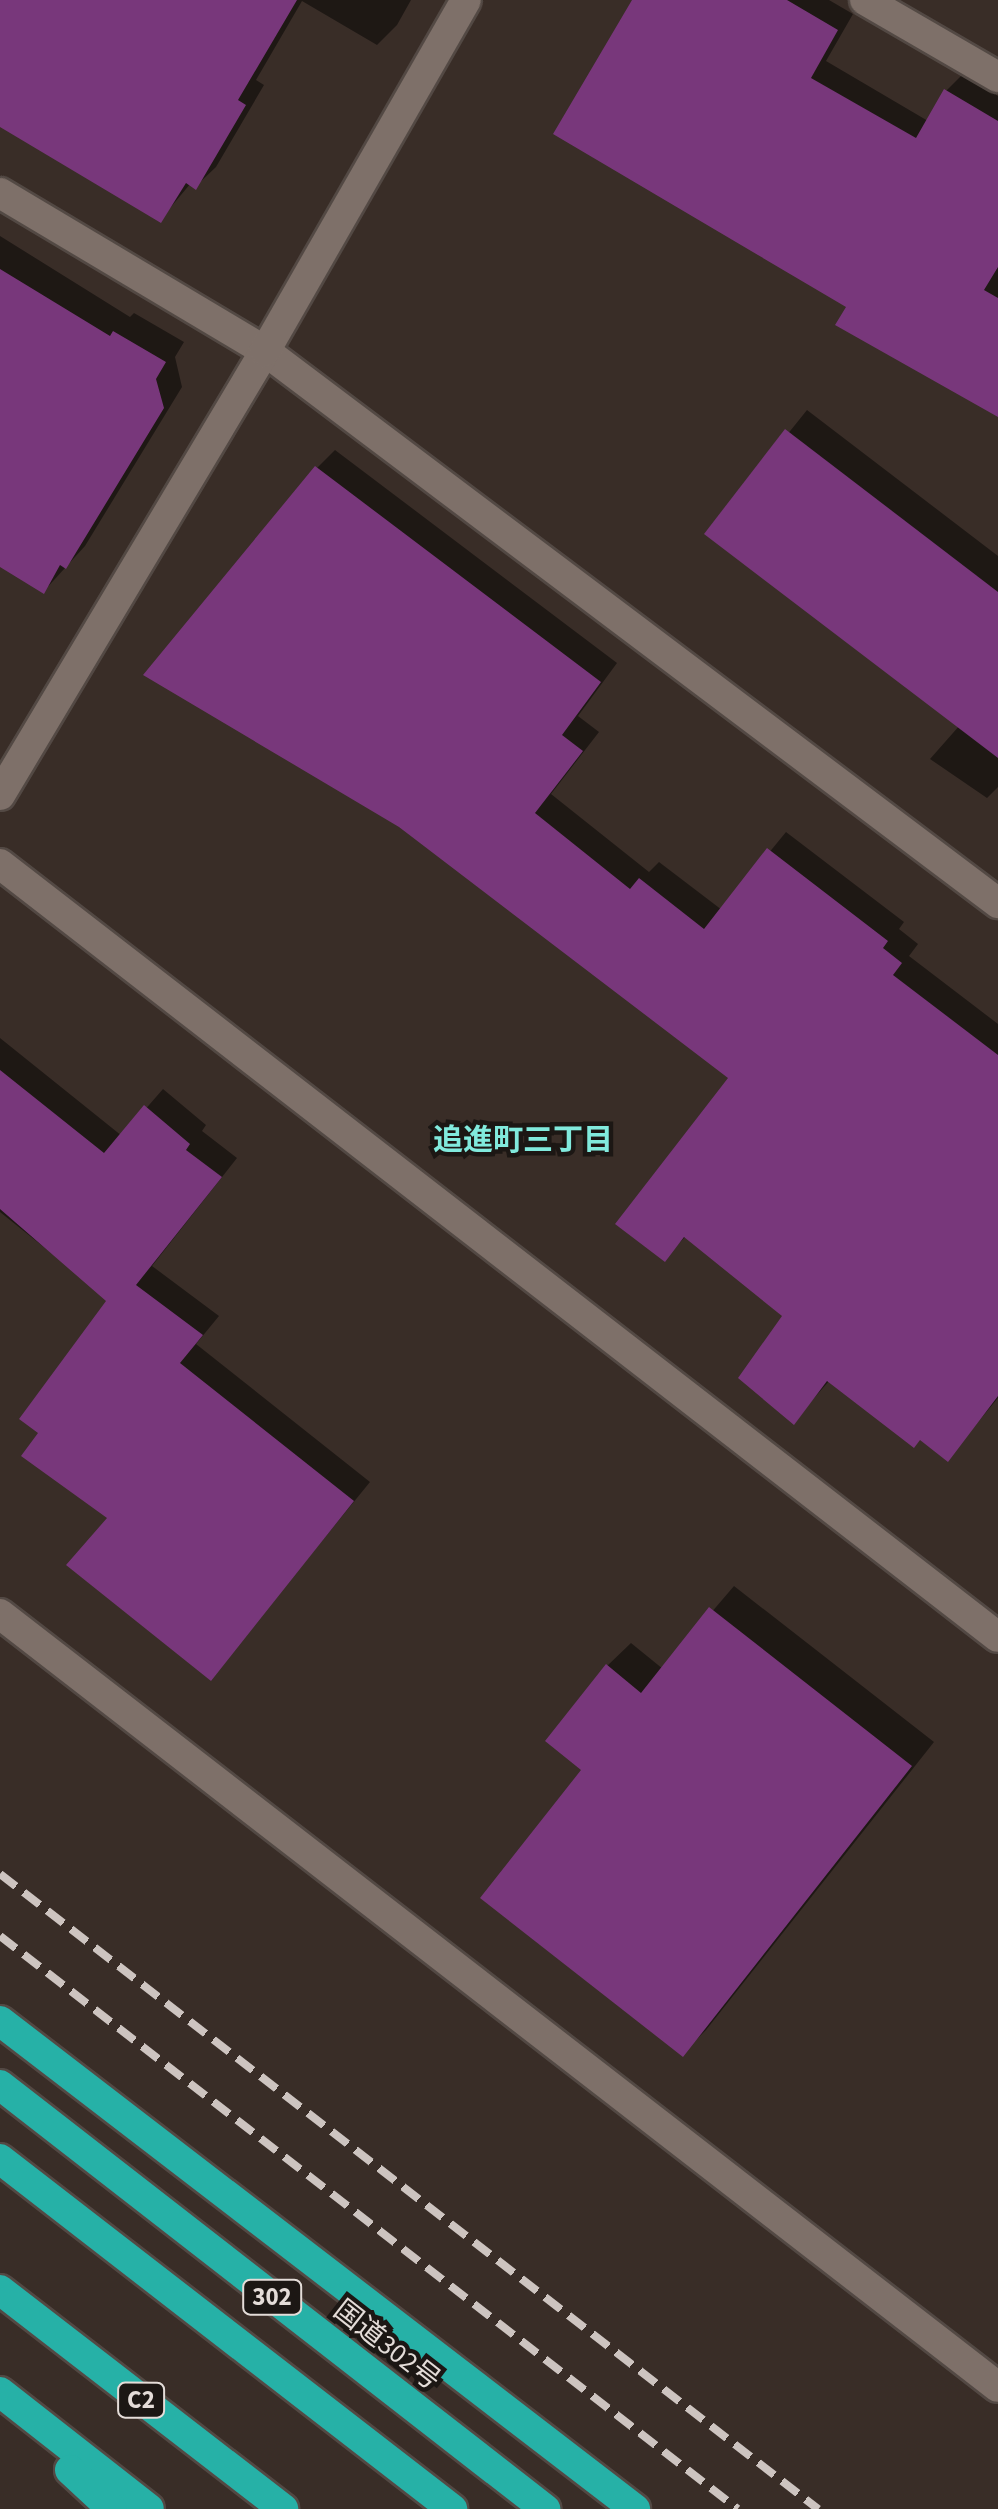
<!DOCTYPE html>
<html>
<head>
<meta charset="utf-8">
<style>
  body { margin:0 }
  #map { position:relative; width:998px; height:2509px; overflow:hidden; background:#392d27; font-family:"Source Sans 3","Noto Sans JP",sans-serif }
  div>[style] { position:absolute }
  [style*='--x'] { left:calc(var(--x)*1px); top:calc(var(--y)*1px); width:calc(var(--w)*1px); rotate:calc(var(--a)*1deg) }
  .shadow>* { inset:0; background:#0007 }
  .building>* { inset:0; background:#78377b }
  .roads { filter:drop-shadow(2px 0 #534944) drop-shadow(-2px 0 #534944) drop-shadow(0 2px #534944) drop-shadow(0 -2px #534944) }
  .minor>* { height:30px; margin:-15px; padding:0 15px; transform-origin:15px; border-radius:15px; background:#7e7069 }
  .highway>* { height:30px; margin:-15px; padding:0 15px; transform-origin:15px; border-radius:15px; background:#26b1a7 }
  .rail>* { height:8px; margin-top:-4px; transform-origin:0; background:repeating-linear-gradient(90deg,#cdc4c0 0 20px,transparent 0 30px) }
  span { translate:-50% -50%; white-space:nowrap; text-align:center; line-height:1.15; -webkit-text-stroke:9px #1c1714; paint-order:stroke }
  .shield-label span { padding:2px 8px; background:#1c1714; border:2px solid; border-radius:8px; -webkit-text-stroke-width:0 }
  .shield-label { font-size:25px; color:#e4dcd8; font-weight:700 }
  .street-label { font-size:28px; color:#e4dcd8 }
  .neighbourhood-label { font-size:30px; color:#81eadd; font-weight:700 }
</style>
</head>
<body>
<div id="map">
  <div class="shadow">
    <i style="clip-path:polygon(0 0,411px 0,397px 25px,377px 45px,302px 1px,256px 80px,264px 85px,216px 167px,196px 186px,191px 183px,160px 220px,0 124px)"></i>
    <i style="clip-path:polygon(635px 0,829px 0,853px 14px,826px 61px,928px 121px,946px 91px,962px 75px,998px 96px,998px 415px,849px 306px)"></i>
    <i style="clip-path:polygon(0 236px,130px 317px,134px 313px,184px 342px,175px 357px,182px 387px,85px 546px,44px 591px,0 564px)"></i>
    <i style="clip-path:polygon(807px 410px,998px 556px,998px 787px,987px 798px,930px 759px,960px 725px,708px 533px)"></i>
    <i style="clip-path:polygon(335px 450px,617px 663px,578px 716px,599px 732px,551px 794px,649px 872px,659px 862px,722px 910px,786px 832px,904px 922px,899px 929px,918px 944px,909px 956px,998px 1024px,998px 1398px,948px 1458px,830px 1380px,794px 1421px,786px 1316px,687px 1235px,665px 1258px,731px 1077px,401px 825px,317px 468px)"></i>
    <i style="clip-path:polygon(0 1038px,122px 1136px,163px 1089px,206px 1125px,202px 1131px,237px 1158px,152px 1266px,219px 1316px,196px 1344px,370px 1482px,211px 1677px,111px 1518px,41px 1433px,110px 1300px,0 1212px)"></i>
    <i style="clip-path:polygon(734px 1586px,934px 1742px,706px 2030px,683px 2053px,585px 1770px,607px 1666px,631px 1643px,663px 1669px)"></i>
  </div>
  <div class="building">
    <i style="clip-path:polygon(0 0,297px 0,238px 100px,246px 105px,196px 190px,186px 183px,161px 223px,0 127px)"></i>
    <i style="clip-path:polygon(632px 0,787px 0,838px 30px,811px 78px,916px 138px,944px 89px,998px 121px,998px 267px,984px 290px,998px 298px,998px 417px,835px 325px,846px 307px,553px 134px)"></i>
    <i style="clip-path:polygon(0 269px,110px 336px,113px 331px,166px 362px,156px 379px,164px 408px,66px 569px,60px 565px,44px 594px,0 567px)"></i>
    <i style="clip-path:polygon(785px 429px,998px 592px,998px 758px,704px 534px)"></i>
    <i style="clip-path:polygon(315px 466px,601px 682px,562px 735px,583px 751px,535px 813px,630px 889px,639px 878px,704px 929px,767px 848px,888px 941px,883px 948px,902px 963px,893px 975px,998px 1055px,998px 1396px,948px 1462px,920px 1440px,914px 1448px,827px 1381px,794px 1425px,738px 1378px,782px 1316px,684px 1237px,665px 1262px,615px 1224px,728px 1078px,399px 827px,143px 675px)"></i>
    <i style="clip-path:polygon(0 1070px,104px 1153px,144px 1105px,190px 1144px,186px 1150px,222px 1177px,136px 1285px,203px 1335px,180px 1363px,354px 1501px,211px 1681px,66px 1565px,107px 1518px,21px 1456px,38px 1433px,19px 1419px,106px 1301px,0 1209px)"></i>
    <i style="clip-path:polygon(709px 1607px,912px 1766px,683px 2057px,480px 1898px,581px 1770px,545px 1741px,606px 1664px,641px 1693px)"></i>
  </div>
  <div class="roads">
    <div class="minor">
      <i style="--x:865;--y:0;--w:154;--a:30.1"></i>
      <i style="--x:0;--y:193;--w:309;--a:30.8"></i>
      <i style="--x:265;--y:351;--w:918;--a:36.98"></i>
      <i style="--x:0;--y:795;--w:517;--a:-59.17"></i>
      <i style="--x:265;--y:351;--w:404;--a:-60.2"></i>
      <i style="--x:0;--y:864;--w:1262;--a:37.76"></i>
      <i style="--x:0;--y:1614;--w:1262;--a:37.76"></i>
    </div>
    <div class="highway">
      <i style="--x:0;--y:2021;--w:801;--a:37.54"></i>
      <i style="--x:0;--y:2085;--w:691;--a:37.88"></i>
      <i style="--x:0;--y:2159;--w:572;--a:37.75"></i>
      <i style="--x:0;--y:2290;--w:358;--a:37.7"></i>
      <i style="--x:0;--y:2392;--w:189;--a:38.1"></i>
      <i style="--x:70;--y:2470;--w:57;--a:42.9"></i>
    </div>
  </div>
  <div class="rail">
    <i style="--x:0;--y:1874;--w:1036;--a:37.82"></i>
    <i style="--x:0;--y:1936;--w:934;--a:37.83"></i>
  </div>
  <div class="shield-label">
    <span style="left:272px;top:2297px">302</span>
    <span style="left:141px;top:2400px">C2</span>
  </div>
  <div class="street-label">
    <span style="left:387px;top:2345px;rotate:38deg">国道302号</span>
  </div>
  <div class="neighbourhood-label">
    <span style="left:523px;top:1141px">追進町三丁目</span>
  </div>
</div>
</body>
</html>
